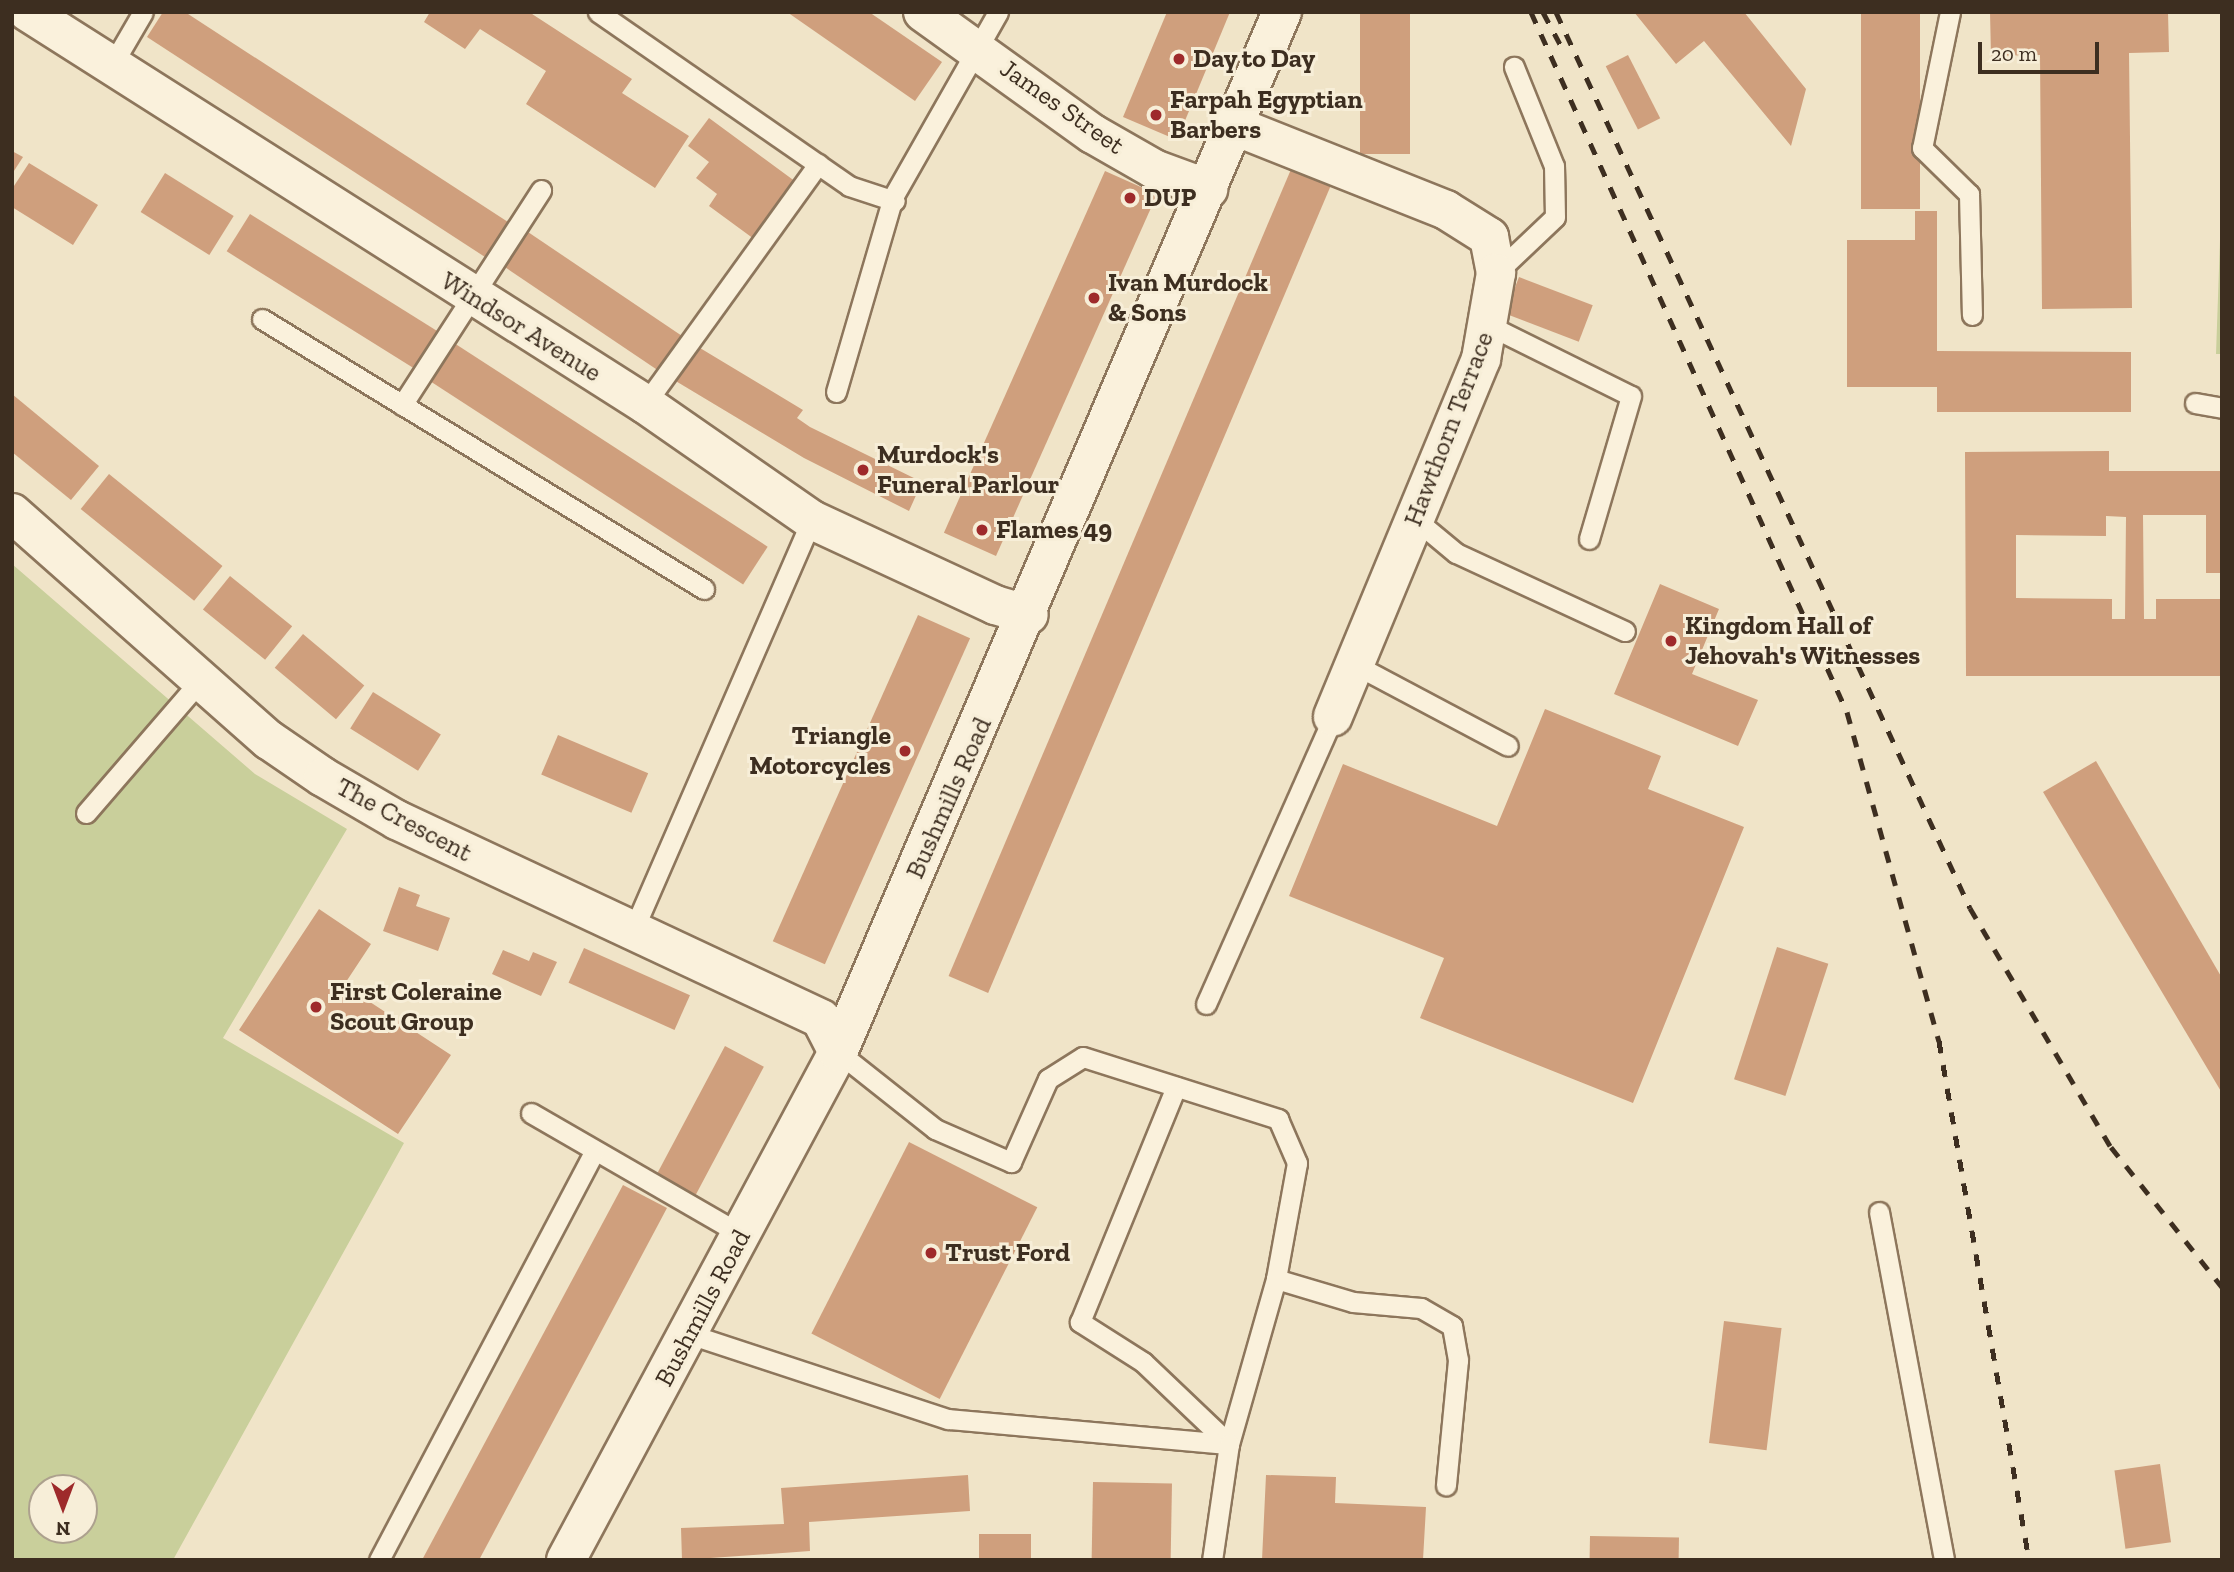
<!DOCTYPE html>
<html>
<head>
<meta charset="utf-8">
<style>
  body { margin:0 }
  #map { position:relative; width:2234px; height:1572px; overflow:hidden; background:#f0e4c8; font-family:"Zilla Slab",serif }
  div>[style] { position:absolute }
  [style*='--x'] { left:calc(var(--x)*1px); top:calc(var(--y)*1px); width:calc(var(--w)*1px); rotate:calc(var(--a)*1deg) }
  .green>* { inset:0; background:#c9cf9b }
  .building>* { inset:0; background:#cf9f7d; transform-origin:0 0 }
  .roads { filter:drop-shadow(2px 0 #8d765c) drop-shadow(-2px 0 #8d765c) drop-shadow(0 2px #8d765c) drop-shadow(0 -2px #8d765c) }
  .lane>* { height:19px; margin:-9.5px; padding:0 9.5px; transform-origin:9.5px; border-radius:9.5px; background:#faf1dc }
  .street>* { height:38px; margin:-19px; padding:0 19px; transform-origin:19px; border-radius:19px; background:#faf1dc }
  .secondary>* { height:38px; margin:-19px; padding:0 19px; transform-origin:19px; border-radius:19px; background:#faf1dc }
  .rail>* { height:5px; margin-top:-2.5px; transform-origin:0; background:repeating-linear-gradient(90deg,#3d2e20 0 12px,transparent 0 24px) }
  .dots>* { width:19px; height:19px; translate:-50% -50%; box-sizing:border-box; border:4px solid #f7eed8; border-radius:50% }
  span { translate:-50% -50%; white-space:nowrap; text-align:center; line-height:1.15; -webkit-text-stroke:6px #f7eed8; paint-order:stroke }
  .poi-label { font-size:26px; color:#3d2e20; font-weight:700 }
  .left { translate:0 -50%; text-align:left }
  .right { translate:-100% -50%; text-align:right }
  .street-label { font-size:26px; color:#3d2e20 }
  .frame { position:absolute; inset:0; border:14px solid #3d2e20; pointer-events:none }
  .north { position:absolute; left:28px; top:1474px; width:70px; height:70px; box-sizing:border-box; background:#f7eed8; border:2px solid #ada18e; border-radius:50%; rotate:180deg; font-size:19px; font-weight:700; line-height:28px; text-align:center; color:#3d2e20 }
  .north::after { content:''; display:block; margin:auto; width:24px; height:32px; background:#9e2a2b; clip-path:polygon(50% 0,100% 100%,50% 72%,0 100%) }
  .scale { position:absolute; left:1978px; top:42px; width:121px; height:32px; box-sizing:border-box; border:4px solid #3d2e20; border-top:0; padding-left:9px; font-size:21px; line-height:24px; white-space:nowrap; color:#3d2e20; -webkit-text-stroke:5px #f7eed8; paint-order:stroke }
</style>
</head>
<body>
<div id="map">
  <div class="green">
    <i style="clip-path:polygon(2222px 183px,2222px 354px,2216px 354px)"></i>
    <i style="clip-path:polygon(evenodd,12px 564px,255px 774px,347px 829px,223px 1038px,404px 1143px,173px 1560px,12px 1560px,12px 564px,42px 1488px,84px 1488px,84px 1530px,42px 1530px,42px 1488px)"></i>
  </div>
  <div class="building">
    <i style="clip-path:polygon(163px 12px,185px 12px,508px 222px,485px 257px,147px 37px)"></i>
    <i style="clip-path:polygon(430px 12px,529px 12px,632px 79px,622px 93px,689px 136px,655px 188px,526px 104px,546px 71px,480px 29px,465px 49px,424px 22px)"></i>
    <i style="clip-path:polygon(787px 12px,869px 12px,942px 62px,915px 101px)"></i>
    <i style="clip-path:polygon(1167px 12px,1230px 12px,1177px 140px,1123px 117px)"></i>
    <i style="left:1360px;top:12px;width:50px;height:142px"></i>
    <i style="clip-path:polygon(1634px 12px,1744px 12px,1806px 89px,1791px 146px,1704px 41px,1676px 64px)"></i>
    <i style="left:1861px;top:12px;width:59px;height:197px"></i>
    <i style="clip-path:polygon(1990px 12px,2168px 12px,2169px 52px,2129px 53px,2132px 308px,2042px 309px,2040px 55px,1991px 56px)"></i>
    <i style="left:1628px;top:55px;width:71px;height:25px;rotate:63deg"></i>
    <i style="clip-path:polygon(709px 118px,796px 182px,754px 239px,709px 206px,717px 194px,696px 178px,709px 162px,688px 146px)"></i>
    <i style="clip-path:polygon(12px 151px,23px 157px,12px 174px)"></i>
    <i style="clip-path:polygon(29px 163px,98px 205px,73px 245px,12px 207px,12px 189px)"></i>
    <i style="left:1292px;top:167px;width:43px;height:879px;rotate:23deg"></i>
    <i style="left:1105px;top:171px;width:57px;height:396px;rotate:24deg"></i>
    <i style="left:165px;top:173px;width:81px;height:46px;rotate:32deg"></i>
    <i style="clip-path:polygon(1915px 211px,1937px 211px,1937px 351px,2131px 352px,2131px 412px,1937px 412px,1937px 387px,1847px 387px,1847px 240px,1915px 240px)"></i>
    <i style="left:250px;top:214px;width:224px;height:44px;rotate:32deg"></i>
    <i style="left:525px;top:230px;width:189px;height:42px;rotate:34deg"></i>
    <i style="left:1519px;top:277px;width:79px;height:39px;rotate:21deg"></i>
    <i style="left:454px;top:343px;width:374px;height:45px;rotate:33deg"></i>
    <i style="clip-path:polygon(695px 345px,803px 410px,797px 418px,810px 427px,922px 482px,909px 511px,804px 458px,674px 380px)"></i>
    <i style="clip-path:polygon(12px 394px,99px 466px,71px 500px,12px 452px)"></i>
    <i style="clip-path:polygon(evenodd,2109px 451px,2109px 471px,2222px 471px,2222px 573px,2206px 573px,2206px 515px,2143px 515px,2144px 619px,2156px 619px,2156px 599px,2222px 599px,2222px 676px,1966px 676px,1965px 452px,2109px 451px,2106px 516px,2126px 517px,2125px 619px,2112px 619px,2112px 599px,2016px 598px,2016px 535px,2106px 536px,2106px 516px)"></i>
    <i style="left:109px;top:474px;width:146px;height:45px;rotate:39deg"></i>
    <i style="left:230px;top:576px;width:80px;height:43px;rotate:39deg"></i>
    <i style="clip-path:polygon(1660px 584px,1719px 609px,1692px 674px,1758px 700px,1738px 746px,1614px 694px)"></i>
    <i style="left:918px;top:615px;width:57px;height:357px;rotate:24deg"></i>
    <i style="left:303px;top:634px;width:80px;height:44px;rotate:40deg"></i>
    <i style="left:373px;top:692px;width:80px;height:43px;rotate:32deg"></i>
    <i style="clip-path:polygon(1545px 709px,1661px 756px,1648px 789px,1744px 827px,1633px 1103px,1420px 1018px,1444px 958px,1289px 896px,1343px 764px,1497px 826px)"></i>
    <i style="left:558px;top:735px;width:98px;height:43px;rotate:23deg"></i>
    <i style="clip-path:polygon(2096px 761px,2222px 978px,2222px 1093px,2043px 792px)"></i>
    <i style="clip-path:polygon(399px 887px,420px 895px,416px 906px,450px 918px,438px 951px,383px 931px)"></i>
    <i style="clip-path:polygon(319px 909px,371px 944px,344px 985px,451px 1055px,398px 1134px,239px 1030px)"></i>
    <i style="left:1777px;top:947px;width:54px;height:139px;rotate:18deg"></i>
    <i style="left:584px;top:948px;width:116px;height:38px;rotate:24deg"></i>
    <i style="clip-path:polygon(503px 950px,529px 961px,533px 952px,557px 962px,541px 996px,492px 974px)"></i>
    <i style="left:725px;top:1046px;width:44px;height:145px;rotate:28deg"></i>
    <i style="left:909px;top:1142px;width:144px;height:215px;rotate:27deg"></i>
    <i style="clip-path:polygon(623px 1185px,667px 1208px,593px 1347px,479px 1560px,422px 1560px)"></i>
    <i style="left:1724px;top:1321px;width:58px;height:123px;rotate:7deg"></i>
    <i style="left:2160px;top:1464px;width:79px;height:46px;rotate:82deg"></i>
    <i style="clip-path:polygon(968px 1475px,970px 1511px,809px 1522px,810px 1551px,682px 1560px,681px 1528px,784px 1524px,781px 1488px)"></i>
    <i style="clip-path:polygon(1266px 1475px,1336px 1477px,1335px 1503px,1426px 1507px,1423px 1560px,1262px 1560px)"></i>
    <i style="left:1093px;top:1482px;width:79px;height:78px;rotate:1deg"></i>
    <i style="left:979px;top:1534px;width:52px;height:26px"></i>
    <i style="left:1590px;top:1536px;width:89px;height:24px;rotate:1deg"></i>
  </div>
  <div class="roads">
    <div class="lane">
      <i style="--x:598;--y:12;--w:305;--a:34.7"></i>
      <i style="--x:849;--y:186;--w:48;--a:18.1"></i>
      <i style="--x:1950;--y:12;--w:139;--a:101.6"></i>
      <i style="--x:1922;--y:148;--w:66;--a:44.4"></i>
      <i style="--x:1969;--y:194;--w:121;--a:88.6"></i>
      <i style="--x:112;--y:65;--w:61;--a:-59.7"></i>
      <i style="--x:1496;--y:273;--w:81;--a:-43.5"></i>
      <i style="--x:1555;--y:217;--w:51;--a:-91.1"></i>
      <i style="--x:1554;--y:166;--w:107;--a:-112"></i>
      <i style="--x:262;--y:319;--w:518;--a:31.42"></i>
      <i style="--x:1490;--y:326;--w:157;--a:26.4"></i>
      <i style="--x:1631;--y:396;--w:149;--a:106.4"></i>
      <i style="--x:836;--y:392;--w:203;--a:-73.7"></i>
      <i style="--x:893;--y:197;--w:213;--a:-60.4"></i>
      <i style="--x:2195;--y:403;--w:27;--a:10"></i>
      <i style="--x:645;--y:404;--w:296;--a:-54.2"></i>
      <i style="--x:402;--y:405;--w:256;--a:-57.1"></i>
      <i style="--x:1415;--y:519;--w:53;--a:39.7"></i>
      <i style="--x:1456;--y:553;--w:186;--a:24.8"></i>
      <i style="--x:1354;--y:664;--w:174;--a:28"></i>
      <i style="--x:86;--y:813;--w:176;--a:-49.2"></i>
      <i style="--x:632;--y:933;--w:451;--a:-66.5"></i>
      <i style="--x:1206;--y:1004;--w:314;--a:-66.1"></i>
      <i style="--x:838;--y:1052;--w:124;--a:38.4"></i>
      <i style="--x:935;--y:1129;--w:83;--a:23.5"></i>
      <i style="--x:1011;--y:1162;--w:91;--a:-66"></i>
      <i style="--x:1048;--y:1079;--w:41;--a:-32.2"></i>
      <i style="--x:1083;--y:1057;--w:205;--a:17.6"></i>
      <i style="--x:1278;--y:1119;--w:48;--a:66.6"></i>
      <i style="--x:1297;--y:1163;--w:118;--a:100.3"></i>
      <i style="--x:1276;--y:1279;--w:172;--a:105.9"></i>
      <i style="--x:1229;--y:1444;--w:119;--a:-136.4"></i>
      <i style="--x:1143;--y:1362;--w:75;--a:-147.6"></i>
      <i style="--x:1080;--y:1322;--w:254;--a:-67.8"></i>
      <i style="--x:531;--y:1113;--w:242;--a:30"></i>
      <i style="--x:1879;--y:1212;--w:354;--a:79.4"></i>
      <i style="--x:1276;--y:1279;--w:80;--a:16.6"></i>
      <i style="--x:1353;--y:1302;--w:68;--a:5"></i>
      <i style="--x:1421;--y:1308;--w:36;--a:30"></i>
      <i style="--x:1452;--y:1326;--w:35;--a:80"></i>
      <i style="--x:1458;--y:1360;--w:126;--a:95.5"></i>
      <i style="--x:689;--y:1334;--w:273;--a:18.2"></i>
      <i style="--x:948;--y:1419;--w:282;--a:5.1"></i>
      <i style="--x:1229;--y:1444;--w:117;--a:98.3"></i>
      <i style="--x:379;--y:1560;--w:460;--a:-62.2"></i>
    </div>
    <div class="street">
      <i style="--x:28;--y:12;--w:731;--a:32.43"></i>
      <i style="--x:645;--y:404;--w:203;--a:34.8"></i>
      <i style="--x:812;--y:520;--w:202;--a:24.9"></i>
      <i style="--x:995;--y:605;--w:35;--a:16"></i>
      <i style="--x:923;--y:12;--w:209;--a:35.7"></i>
      <i style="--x:1093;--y:134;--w:70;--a:29.8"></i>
      <i style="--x:1154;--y:169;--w:58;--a:20.3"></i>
      <i style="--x:1235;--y:126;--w:227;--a:21.7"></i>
      <i style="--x:1446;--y:210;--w:51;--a:32.1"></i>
      <i style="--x:1489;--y:237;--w:37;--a:79"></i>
      <i style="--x:1496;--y:273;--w:87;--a:99.9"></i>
      <i style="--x:1481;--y:359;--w:387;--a:112.5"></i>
      <i style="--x:12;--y:513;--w:343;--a:41.5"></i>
      <i style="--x:269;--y:740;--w:65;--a:34.4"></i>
      <i style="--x:323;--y:777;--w:86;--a:30.2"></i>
      <i style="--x:397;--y:820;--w:468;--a:25.1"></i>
      <i style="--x:821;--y:1019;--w:37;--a:63"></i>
    </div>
    <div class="secondary">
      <i style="--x:566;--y:1560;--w:576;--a:-61.83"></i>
      <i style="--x:838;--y:1052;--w:1131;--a:-66.88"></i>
    </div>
  </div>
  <div class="rail">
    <i style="--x:1531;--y:12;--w:768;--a:65.7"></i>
    <i style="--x:1847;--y:712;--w:342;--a:74.4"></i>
    <i style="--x:1939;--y:1041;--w:527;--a:80.16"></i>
    <i style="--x:1543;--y:12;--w:40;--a:62"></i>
    <i style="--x:1556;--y:12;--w:987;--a:65.2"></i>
    <i style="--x:1970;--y:908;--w:277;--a:59.5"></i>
    <i style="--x:2111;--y:1147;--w:179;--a:51.6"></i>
  </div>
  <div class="dots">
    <i style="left:1179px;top:59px;background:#9e2a2b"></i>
    <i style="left:1156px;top:115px;background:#9e2a2b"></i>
    <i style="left:1130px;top:198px;background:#9e2a2b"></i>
    <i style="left:1094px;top:298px;background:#9e2a2b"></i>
    <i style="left:863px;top:470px;background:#9e2a2b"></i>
    <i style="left:982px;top:530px;background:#9e2a2b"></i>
    <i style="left:1671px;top:641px;background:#9e2a2b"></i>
    <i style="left:905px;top:751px;background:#9e2a2b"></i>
    <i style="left:316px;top:1007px;background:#9e2a2b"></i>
    <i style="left:931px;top:1253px;background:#9e2a2b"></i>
  </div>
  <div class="poi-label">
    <span class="left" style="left:1193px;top:59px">Day to Day</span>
    <span class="left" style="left:1170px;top:115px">Farpah Egyptian<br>Barbers</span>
    <span class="left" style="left:1144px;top:198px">DUP</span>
    <span class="left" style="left:1108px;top:298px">Ivan Murdock<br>&amp; Sons</span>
    <span class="left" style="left:877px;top:470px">Murdock's<br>Funeral Parlour</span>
    <span class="left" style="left:996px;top:530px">Flames 49</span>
    <span class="left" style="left:1685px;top:641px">Kingdom Hall of<br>Jehovah's Witnesses</span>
    <span class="right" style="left:891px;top:751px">Triangle<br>Motorcycles</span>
    <span class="left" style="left:330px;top:1007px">First Coleraine<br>Scout Group</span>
    <span class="left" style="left:945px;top:1253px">Trust Ford</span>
  </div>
  <div class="street-label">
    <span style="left:1062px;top:107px;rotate:35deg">James Street</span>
    <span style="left:521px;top:327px;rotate:32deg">Windsor Avenue</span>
    <span style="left:1449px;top:429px;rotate:-69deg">Hawthorn Terrace</span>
    <span style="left:949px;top:798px;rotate:-66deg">Bushmills Road</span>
    <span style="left:404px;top:820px;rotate:28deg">The Crescent</span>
    <span style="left:703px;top:1308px;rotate:-62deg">Bushmills Road</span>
  </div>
  <div class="frame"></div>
  <div class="north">N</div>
  <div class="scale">20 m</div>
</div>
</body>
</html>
